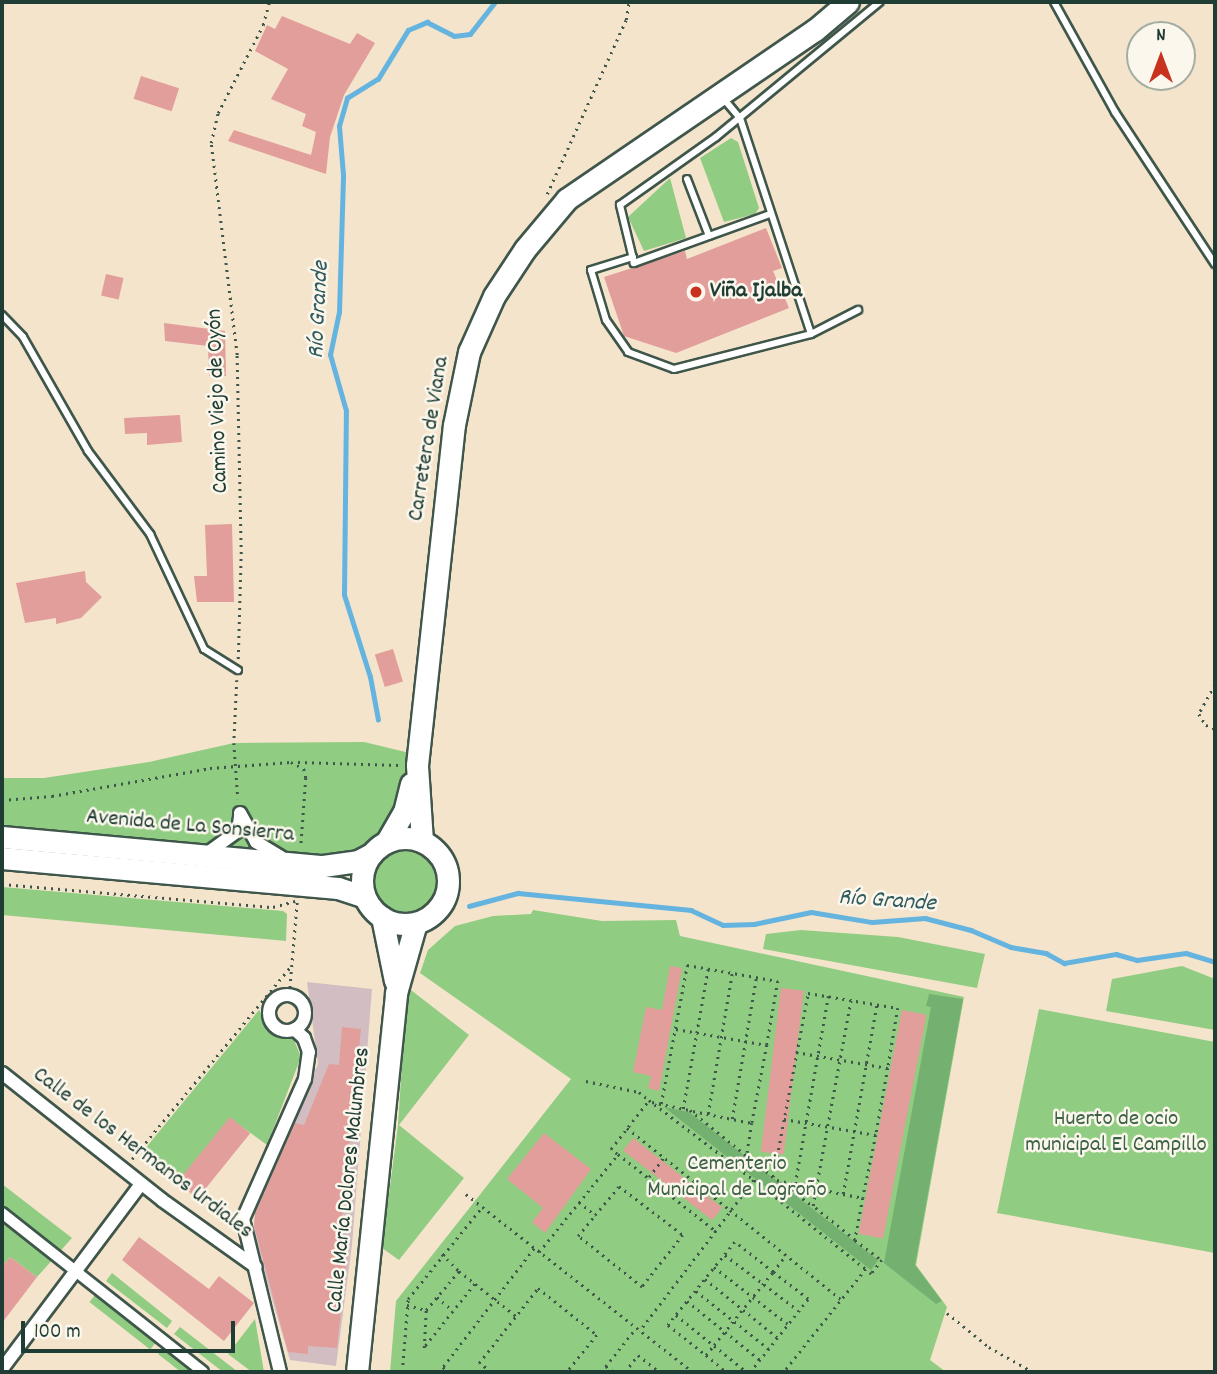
<!DOCTYPE html>
<html>
<head>
<meta charset="utf-8">
<style>
  body { margin:0 }
  #map { position:relative; width:1217px; height:1374px; overflow:hidden; background:#f5e4cc; font-family:Dekko,sans-serif }
  div>[style] { position:absolute }
  [style*='--x'] { left:calc(var(--x)*1px); top:calc(var(--y)*1px); width:calc(var(--w)*1px); rotate:calc(var(--a)*1deg) }
  .industrial>* { inset:0; background:#d2bec2 }
  .green>* { inset:0; background:#90cc81; transform-origin:0 0 }
  .round { border-radius:50% }
  .forest>* { inset:0; background:#74b06f }
  .stream>* { height:4.5px; margin:-2.25px; padding:0 2.25px; transform-origin:2.25px; border-radius:2.25px; background:#65b4df }
  .building>* { inset:0; background:#e29e9a; transform-origin:0 0 }
  .path>* { height:2.5px; margin-top:-1.25px; transform-origin:0; background:repeating-linear-gradient(90deg,#3f564b 0 2px,transparent 0 7px) }
  .roads { filter:drop-shadow(2px 0 #3f564b) drop-shadow(-2px 0 #3f564b) drop-shadow(0 2px #3f564b) drop-shadow(0 -2px #3f564b) }
  .service>* { height:6px; margin:-3px; padding:0 3px; transform-origin:3px; border-radius:3px; background:#fff }
  .pedestrian>* { height:10px; margin:-5px; padding:0 5px; transform-origin:5px; border-radius:5px; background:#fff }
  .minor>* { height:12px; margin:-6px; padding:0 6px; transform-origin:6px; border-radius:6px; background:#fff }
  .minor>.ring { margin:-6px; padding:0; box-sizing:content-box; background:none; border:12px solid #fff; border-radius:50% }
  .primary>* { height:21px; margin:-10.5px; padding:0 10.5px; transform-origin:10.5px; border-radius:10.5px; background:#fff }
  .primary>.ring { margin:-10.5px; padding:0; box-sizing:content-box; background:none; border:21px solid #fff; border-radius:50% }
  .dots>* { width:19px; height:19px; translate:-50% -50%; box-sizing:border-box; border:4px solid #fbf7ec; border-radius:50% }
  span { translate:-50% -50%; white-space:nowrap; text-align:center; line-height:1.15; -webkit-text-stroke:5px #fbf7ec; paint-order:stroke }
  .poi-label { font-size:23px; color:#1f3d34; font-weight:700 }
  .left { translate:0 -50%; text-align:left }
  .street-label { font-size:23px; color:#1f3d34 }
  .park-label { font-size:23px; color:#3b6147 }
  .water-label { font-size:24px; color:#305b5f; font-style:italic }
  .frame { position:absolute; inset:0; border:4px solid #1f3d34; pointer-events:none }
  .north { position:absolute; left:1126px; top:21px; width:70px; height:70px; box-sizing:border-box; background:#fbf7ec; border:2px solid #a3ada2; border-radius:50%; rotate:0deg; font-size:19px; font-weight:700; line-height:28px; text-align:center; color:#1f3d34 }
  .north::after { content:''; display:block; margin:auto; width:24px; height:32px; background:#c8321e; clip-path:polygon(50% 0,100% 100%,50% 72%,0 100%) }
  .scale { position:absolute; left:21px; top:1321px; width:214px; height:32px; box-sizing:border-box; border:4px solid #1f3d34; border-top:0; padding-left:9px; font-size:21px; line-height:24px; white-space:nowrap; color:#1f3d34; -webkit-text-stroke:5px #fbf7ec; paint-order:stroke }
</style>
</head>
<body>
<div id="map">
  <div class="industrial">
    <i style="clip-path:polygon(307px 982px,372px 989px,352px 1245px,336px 1366px,290px 1360px,253px 1234px,256px 1203px,318px 1064px)"></i>
  </div>
  <div class="green">
    <i style="clip-path:polygon(731px 138px,738px 142px,759px 208px,755px 214px,724px 222px,700px 158px)"></i>
    <i style="clip-path:polygon(670px 178px,686px 238px,644px 251px,628px 217px)"></i>
    <i style="clip-path:polygon(364px 742px,418px 755px,387px 841px,358px 861px,2px 837px,2px 778px,44px 778px,149px 762px,234px 743px)"></i>
    <i class="round" style="left:372px;top:851px;width:64px;height:64px"></i>
    <i style="clip-path:polygon(2px 887px,283px 911px,287px 914px,286px 941px,2px 915px)"></i>
    <i style="clip-path:polygon(533px 910px,602px 921px,676px 920px,680px 936px,964px 997px,916px 1265px,947px 1307px,930px 1360px,946px 1372px,390px 1372px,396px 1301px,571px 1079px,420px 973px,428px 950px,455px 926px,493px 916px,531px 914px)"></i>
    <i style="clip-path:polygon(801px 930px,898px 937px,985px 954px,977px 988px,763px 949px,766px 934px)"></i>
    <i style="clip-path:polygon(1182px 966px,1215px 979px,1215px 1030px,1106px 1011px,1112px 979px)"></i>
    <i style="clip-path:polygon(407px 987px,469px 1035px,399px 1125px,464px 1178px,399px 1260px,382px 1248px,398px 1125px)"></i>
    <i style="clip-path:polygon(1039px 1009px,1215px 1042px,1215px 1253px,997px 1213px)"></i>
    <i style="clip-path:polygon(259px 1010px,274px 1031px,294px 1040px,301px 1057px,267px 1145px,230px 1118px,182px 1180px,144px 1150px)"></i>
    <i style="clip-path:polygon(2px 1184px,72px 1238px,37px 1277px,10px 1257px,2px 1267px)"></i>
    <i style="clip-path:polygon(112px 1273px,172px 1321px,167px 1328px,106px 1281px)"></i>
    <i style="left:95px;top:1295px;width:77px;height:9px;rotate:38deg"></i>
    <i style="clip-path:polygon(255px 1319px,264px 1372px,252px 1372px,228px 1354px)"></i>
    <i style="clip-path:polygon(180px 1327px,238px 1372px,223px 1372px,174px 1334px)"></i>
    <i style="clip-path:polygon(164px 1347px,197px 1372px,181px 1372px,158px 1354px)"></i>
  </div>
  <div class="forest">
    <i style="clip-path:polygon(929px 994px,963px 999px,915px 1265px,942px 1301px,936px 1304px,884px 1263px,931px 1007px,926px 1006px)"></i>
    <i style="clip-path:polygon(664px 1107px,689px 1112px,878px 1260px,871px 1270px)"></i>
  </div>
  <div class="stream">
    <i style="--x:378;--y:720;--w:44;--a:-100.5"></i>
    <i style="--x:370;--y:677;--w:86;--a:-107.6"></i>
    <i style="--x:344;--y:595;--w:184;--a:-89.4"></i>
    <i style="--x:346;--y:411;--w:58;--a:-105.9"></i>
    <i style="--x:330;--y:355;--w:44;--a:-78.2"></i>
    <i style="--x:339;--y:312;--w:137;--a:-88.3"></i>
    <i style="--x:343;--y:175;--w:49;--a:-94.7"></i>
    <i style="--x:339;--y:126;--w:29;--a:-74"></i>
    <i style="--x:347;--y:98;--w:36;--a:-32"></i>
    <i style="--x:378;--y:79;--w:57;--a:-58.5"></i>
    <i style="--x:408;--y:30;--w:21;--a:-23"></i>
    <i style="--x:427;--y:22;--w:30;--a:27"></i>
    <i style="--x:454;--y:36;--w:16;--a:-7"></i>
    <i style="--x:470;--y:34;--w:41;--a:-52"></i>
    <i style="--x:469;--y:906;--w:51;--a:-14.9"></i>
    <i style="--x:518;--y:893;--w:174;--a:5.6"></i>
    <i style="--x:691;--y:910;--w:35;--a:25"></i>
    <i style="--x:723;--y:925;--w:31;--a:-2"></i>
    <i style="--x:754;--y:924;--w:58;--a:-11.9"></i>
    <i style="--x:811;--y:912;--w:62;--a:9.3"></i>
    <i style="--x:872;--y:922;--w:53;--a:-4.3"></i>
    <i style="--x:925;--y:918;--w:48;--a:14.6"></i>
    <i style="--x:971;--y:930;--w:43;--a:23"></i>
    <i style="--x:1011;--y:947;--w:36;--a:10"></i>
    <i style="--x:1046;--y:953;--w:21;--a:29"></i>
    <i style="--x:1064;--y:963;--w:53;--a:-9.8"></i>
    <i style="--x:1116;--y:954;--w:22;--a:16"></i>
    <i style="--x:1137;--y:960;--w:49;--a:-8.1"></i>
    <i style="--x:1186;--y:953;--w:30;--a:17"></i>
  </div>
  <div class="building">
    <i style="clip-path:polygon(282px 16px,350px 44px,357px 33px,375px 43px,344px 95px,330px 137px,326px 174px,228px 141px,234px 130px,311px 155px,316px 132px,302px 126px,306px 114px,271px 99px,288px 69px,255px 51px,267px 25px,275px 29px)"></i>
    <i style="left:141px;top:76px;width:40px;height:24px;rotate:18deg"></i>
    <i style="clip-path:polygon(766px 228px,782px 268px,773px 271px,789px 308px,676px 353px,624px 336px,604px 277px,685px 251px,687px 259px)"></i>
    <i style="left:106px;top:274px;width:18px;height:22px;rotate:13deg"></i>
    <i style="clip-path:polygon(164px 323px,225px 331px,226px 376px,209px 376px,208px 346px,165px 341px)"></i>
    <i style="clip-path:polygon(180px 415px,182px 442px,147px 445px,147px 433px,125px 434px,124px 418px)"></i>
    <i style="clip-path:polygon(232px 524px,234px 602px,197px 602px,194px 576px,207px 576px,205px 525px)"></i>
    <i style="clip-path:polygon(85px 571px,86px 582px,102px 597px,81px 618px,56px 624px,56px 618px,25px 623px,16px 583px)"></i>
    <i style="left:393px;top:649px;width:34px;height:19px;rotate:73deg"></i>
    <i style="clip-path:polygon(670px 966px,682px 968px,659px 1091px,648px 1088px,651px 1076px,633px 1072px,646px 1007px,662px 1010px)"></i>
    <i style="left:781px;top:988px;width:23px;height:165px;rotate:7deg"></i>
    <i style="left:902px;top:1010px;width:25px;height:228px;rotate:11deg"></i>
    <i style="clip-path:polygon(342px 1027px,361px 1029px,341px 1227px,342px 1245px,348px 1245px,337px 1348px,308px 1346px,308px 1354px,288px 1352px,254px 1226px,255px 1214px,295px 1123px,304px 1125px,329px 1064px,339px 1065px)"></i>
    <i style="left:230px;top:1117px;width:26px;height:84px;rotate:39deg"></i>
    <i style="clip-path:polygon(544px 1133px,591px 1169px,545px 1233px,532px 1222px,543px 1208px,507px 1179px)"></i>
    <i style="left:633px;top:1138px;width:113px;height:16px;rotate:38deg"></i>
    <i style="clip-path:polygon(139px 1237px,209px 1289px,219px 1276px,254px 1303px,224px 1341px,122px 1260px)"></i>
    <i style="clip-path:polygon(10px 1257px,37px 1277px,2px 1323px,2px 1267px)"></i>
  </div>
  <div class="path">
    <i style="--x:547;--y:194;--w:191;--a:-65.6"></i>
    <i style="--x:626;--y:20;--w:18;--a:-81"></i>
    <i style="--x:238;--y:659;--w:105;--a:-88.4"></i>
    <i style="--x:241;--y:554;--w:199;--a:-91.2"></i>
    <i style="--x:237;--y:355;--w:214;--a:-97"></i>
    <i style="--x:211;--y:143;--w:31;--a:-77"></i>
    <i style="--x:218;--y:113;--w:99;--a:-62.9"></i>
    <i style="--x:263;--y:25;--w:24;--a:-75"></i>
    <i style="--x:237;--y:680;--w:63;--a:92.7"></i>
    <i style="--x:234;--y:743;--w:56;--a:85.9"></i>
    <i style="--x:1215;--y:685;--w:33;--a:119"></i>
    <i style="--x:1199;--y:714;--w:13;--a:58"></i>
    <i style="--x:1206;--y:725;--w:10;--a:24"></i>
    <i style="--x:298;--y:762;--w:101;--a:1.7"></i>
    <i style="--x:2;--y:800;--w:50;--a:-4.6"></i>
    <i style="--x:52;--y:796;--w:160;--a:-10"></i>
    <i style="--x:210;--y:768;--w:81;--a:-4.2"></i>
    <i style="--x:291;--y:762;--w:15;--a:28"></i>
    <i style="--x:304;--y:769;--w:9;--a:77"></i>
    <i style="--x:306;--y:778;--w:68;--a:94.2"></i>
    <i style="--x:2;--y:884;--w:272;--a:4.9"></i>
    <i style="--x:273;--y:907;--w:23;--a:-15"></i>
    <i style="--x:289;--y:995;--w:93;--a:-85.1"></i>
    <i style="--x:676;--y:1029;--w:92;--a:10"></i>
    <i style="--x:767;--y:1045;--w:79;--a:100.9"></i>
    <i style="--x:796;--y:1052;--w:93;--a:9.9"></i>
    <i style="--x:888;--y:1068;--w:68;--a:100.2"></i>
    <i style="--x:586;--y:1081;--w:54;--a:11.7"></i>
    <i style="--x:639;--y:1092;--w:13;--a:39"></i>
    <i style="--x:652;--y:1102;--w:39;--a:12"></i>
    <i style="--x:690;--y:1110;--w:112;--a:38.8"></i>
    <i style="--x:777;--y:1180;--w:18;--a:13"></i>
    <i style="--x:795;--y:1184;--w:21;--a:11"></i>
    <i style="--x:816;--y:1188;--w:28;--a:13"></i>
    <i style="--x:843;--y:1194;--w:20;--a:11"></i>
    <i style="--x:863;--y:1198;--w:43;--a:100.8"></i>
    <i style="--x:855;--y:1240;--w:54;--a:-141"></i>
    <i style="--x:813;--y:1206;--w:18;--a:-81"></i>
    <i style="--x:816;--y:1188;--w:191;--a:-79.5"></i>
    <i style="--x:661;--y:1104;--w:141;--a:-79.4"></i>
    <i style="--x:687;--y:965;--w:92;--a:10"></i>
    <i style="--x:778;--y:981;--w:65;--a:99.8"></i>
    <i style="--x:683;--y:1109;--w:142;--a:-79.9"></i>
    <i style="--x:693;--y:1111;--w:60;--a:11.5"></i>
    <i style="--x:752;--y:1123;--w:30;--a:99"></i>
    <i style="--x:708;--y:1114;--w:143;--a:-80.3"></i>
    <i style="--x:732;--y:1119;--w:143;--a:-80.3"></i>
    <i style="--x:784;--y:1119;--w:93;--a:9.9"></i>
    <i style="--x:876;--y:1135;--w:64;--a:101.7"></i>
    <i style="--x:627;--y:1128;--w:130;--a:38.5"></i>
    <i style="--x:617;--y:1154;--w:8;--a:-140"></i>
    <i style="--x:611;--y:1149;--w:62;--a:-52.2"></i>
    <i style="--x:649;--y:1100;--w:132;--a:37.3"></i>
    <i style="--x:754;--y:1180;--w:64;--a:126.7"></i>
    <i style="--x:132;--y:1159;--w:250;--a:-50.5"></i>
    <i style="--x:649;--y:1177;--w:25;--a:-53"></i>
    <i style="--x:773;--y:1177;--w:187;--a:-79.2"></i>
    <i style="--x:808;--y:993;--w:91;--a:9.5"></i>
    <i style="--x:898;--y:1008;--w:61;--a:99.5"></i>
    <i style="--x:754;--y:1180;--w:143;--a:38.5"></i>
    <i style="--x:866;--y:1269;--w:132;--a:128.5"></i>
    <i style="--x:780;--y:1182;--w:41;--a:36"></i>
    <i style="--x:795;--y:1184;--w:191;--a:-80"></i>
    <i style="--x:466;--y:1194;--w:288;--a:38.1"></i>
    <i style="--x:843;--y:1194;--w:193;--a:-79.9"></i>
    <i style="--x:579;--y:1202;--w:21;--a:39"></i>
    <i style="--x:595;--y:1215;--w:38;--a:-50"></i>
    <i style="--x:619;--y:1186;--w:81;--a:37.4"></i>
    <i style="--x:683;--y:1235;--w:66;--a:128.3"></i>
    <i style="--x:642;--y:1287;--w:82;--a:-141.4"></i>
    <i style="--x:578;--y:1236;--w:27;--a:-51"></i>
    <i style="--x:730;--y:1210;--w:144;--a:38.8"></i>
    <i style="--x:855;--y:1240;--w:34;--a:37"></i>
    <i style="--x:882;--y:1260;--w:18;--a:128"></i>
    <i style="--x:871;--y:1274;--w:6;--a:-135"></i>
    <i style="--x:539;--y:1252;--w:126;--a:-51.1"></i>
    <i style="--x:618;--y:1154;--w:125;--a:38.2"></i>
    <i style="--x:716;--y:1231;--w:126;--a:127.2"></i>
    <i style="--x:442;--y:1254;--w:24;--a:45"></i>
    <i style="--x:725;--y:1255;--w:91;--a:37"></i>
    <i style="--x:714;--y:1267;--w:93;--a:37.6"></i>
    <i style="--x:705;--y:1279;--w:94;--a:38.9"></i>
    <i style="--x:475;--y:1284;--w:82;--a:128.6"></i>
    <i style="--x:424;--y:1348;--w:38;--a:-87"></i>
    <i style="--x:426;--y:1310;--w:51;--a:-49.8"></i>
    <i style="--x:459;--y:1271;--w:73;--a:38.3"></i>
    <i style="--x:696;--y:1291;--w:93;--a:38.5"></i>
    <i style="--x:437;--y:1297;--w:21;--a:41"></i>
    <i style="--x:687;--y:1301;--w:94;--a:38.9"></i>
    <i style="--x:407;--y:1305;--w:20;--a:15"></i>
    <i style="--x:947;--y:1313;--w:54;--a:39"></i>
    <i style="--x:989;--y:1347;--w:51;--a:29.6"></i>
    <i style="--x:676;--y:1315;--w:91;--a:38.8"></i>
    <i style="--x:706;--y:1355;--w:26;--a:40"></i>
    <i style="--x:606;--y:1366;--w:10;--a:37"></i>
    <i style="--x:443;--y:1367;--w:8;--a:40"></i>
    <i style="--x:402;--y:1372;--w:73;--a:-85.3"></i>
    <i style="--x:408;--y:1299;--w:118;--a:-51.2"></i>
    <i style="--x:439;--y:1372;--w:156;--a:-52.5"></i>
    <i style="--x:491;--y:1372;--w:15;--a:-143"></i>
    <i style="--x:479;--y:1363;--w:95;--a:-51.8"></i>
    <i style="--x:538;--y:1288;--w:75;--a:38.5"></i>
    <i style="--x:597;--y:1335;--w:48;--a:129"></i>
    <i style="--x:601;--y:1372;--w:56;--a:-51.5"></i>
    <i style="--x:625;--y:1372;--w:21;--a:-53"></i>
    <i style="--x:638;--y:1355;--w:28;--a:38"></i>
    <i style="--x:750;--y:1372;--w:93;--a:-51.5"></i>
    <i style="--x:808;--y:1299;--w:44;--a:-142.4"></i>
    <i style="--x:773;--y:1272;--w:48;--a:-141.7"></i>
    <i style="--x:735;--y:1242;--w:107;--a:128.9"></i>
    <i style="--x:668;--y:1325;--w:48;--a:38.3"></i>
    <i style="--x:706;--y:1355;--w:13;--a:-51"></i>
    <i style="--x:714;--y:1345;--w:94;--a:-51.1"></i>
    <i style="--x:773;--y:1272;--w:21;--a:-53"></i>
  </div>
  <div class="roads">
    <div class="service">
      <i style="--x:1054;--y:2;--w:126;--a:61"></i>
      <i style="--x:1115;--y:112;--w:182;--a:56.7"></i>
      <i style="--x:723;--y:98;--w:26;--a:50"></i>
      <i style="--x:740;--y:118;--w:227;--a:71.8"></i>
      <i style="--x:687;--y:179;--w:61;--a:68.9"></i>
      <i style="--x:770;--y:214;--w:145;--a:160.2"></i>
      <i style="--x:634;--y:263;--w:60;--a:-103.6"></i>
      <i style="--x:620;--y:205;--w:118;--a:-35.3"></i>
      <i style="--x:716;--y:137;--w:212;--a:-39.5"></i>
      <i style="--x:633;--y:257;--w:44;--a:162.8"></i>
      <i style="--x:591;--y:270;--w:52;--a:73.3"></i>
      <i style="--x:606;--y:320;--w:39;--a:55"></i>
      <i style="--x:628;--y:352;--w:49;--a:20.3"></i>
      <i style="--x:674;--y:369;--w:141;--a:-14.3"></i>
      <i style="--x:811;--y:334;--w:53;--a:-27.1"></i>
      <i style="--x:2;--y:315;--w:30;--a:46"></i>
      <i style="--x:23;--y:337;--w:131;--a:60.3"></i>
      <i style="--x:88;--y:451;--w:104;--a:53.2"></i>
      <i style="--x:150;--y:534;--w:127;--a:64.8"></i>
      <i style="--x:204;--y:649;--w:40;--a:32"></i>
    </div>
    <div class="pedestrian">
      <i style="--x:2;--y:1213;--w:256;--a:38.3"></i>
    </div>
    <div class="minor">
      <i style="--x:240;--y:813;--w:33;--a:61"></i>
      <i style="--x:256;--y:842;--w:29;--a:31"></i>
      <i style="--x:206;--y:854;--w:39;--a:-36"></i>
      <i style="--x:238;--y:831;--w:15;--a:-82"></i>
      <i class="ring" style="left:269px;top:995px;width:24px;height:24px"></i>
      <i style="--x:2;--y:1073;--w:204;--a:38.4"></i>
      <i style="--x:162;--y:1200;--w:115;--a:35.5"></i>
      <i style="--x:2;--y:1369;--w:231;--a:-53.1"></i>
      <i style="--x:280;--y:1372;--w:157;--a:-103.6"></i>
      <i style="--x:243;--y:1219;--w:153;--a:-66.1"></i>
      <i style="--x:305;--y:1079;--w:27;--a:-82"></i>
      <i style="--x:309;--y:1052;--w:15;--a:-110"></i>
      <i style="--x:304;--y:1038;--w:13;--a:-138"></i>
    </div>
    <div class="primary">
      <i style="--x:2;--y:837;--w:322;--a:5.2"></i>
      <i style="--x:323;--y:866;--w:35;--a:-8"></i>
      <i style="--x:358;--y:861;--w:15;--a:-28"></i>
      <i class="ring" style="left:362px;top:838px;width:65px;height:65px"></i>
      <i style="--x:387;--y:841;--w:34;--a:-60"></i>
      <i style="--x:404;--y:812;--w:29;--a:-76"></i>
      <i style="--x:422;--y:841;--w:76;--a:-93.8"></i>
      <i style="--x:417;--y:765;--w:342;--a:-83.8"></i>
      <i style="--x:454;--y:425;--w:75;--a:-78.4"></i>
      <i style="--x:469;--y:352;--w:61;--a:-65.9"></i>
      <i style="--x:494;--y:296;--w:56;--a:-56.6"></i>
      <i style="--x:525;--y:249;--w:65;--a:-50"></i>
      <i style="--x:567;--y:199;--w:300;--a:-34.3"></i>
      <i style="--x:815;--y:30;--w:43;--a:-40.3"></i>
      <i style="--x:2;--y:858;--w:337;--a:5.1"></i>
      <i style="--x:338;--y:888;--w:28;--a:18"></i>
      <i style="--x:382;--y:917;--w:65;--a:78.5"></i>
      <i style="--x:357;--y:1372;--w:381;--a:-84.1"></i>
      <i style="--x:396;--y:993;--w:73;--a:-74.1"></i>
    </div>
  </div>
  <div class="dots">
    <i style="left:696px;top:292px;background:#c8321e"></i>
  </div>
  <div class="poi-label">
    <span class="left" style="left:710px;top:292px">Viña Ijalba</span>
  </div>
  <div class="street-label">
    <span style="left:219px;top:401px;rotate:-92deg">Camino Viejo de Oyón</span>
    <span style="left:430px;top:439px;rotate:-81deg">Carretera de Viana</span>
    <span style="left:190px;top:827px;rotate:5deg">Avenida de La Sonsierra</span>
    <span style="left:142px;top:1154px;rotate:37deg">Calle de los Hermanos Urdiales</span>
    <span style="left:350px;top:1180px;rotate:-84deg">Calle María Dolores Malumbres</span>
  </div>
  <div class="park-label">
    <span style="left:1116px;top:1133px">Huerto de ocio<br>municipal El Campillo</span>
    <span style="left:737px;top:1178px">Cementerio<br>Municipal de Logroño</span>
  </div>
  <div class="water-label">
    <span style="left:320px;top:310px;rotate:-87deg">Río Grande</span>
    <span style="left:887px;top:902px;rotate:4deg">Río Grande</span>
  </div>
  <div class="frame"></div>
  <div class="north">N</div>
  <div class="scale">100 m</div>
</div>
</body>
</html>
